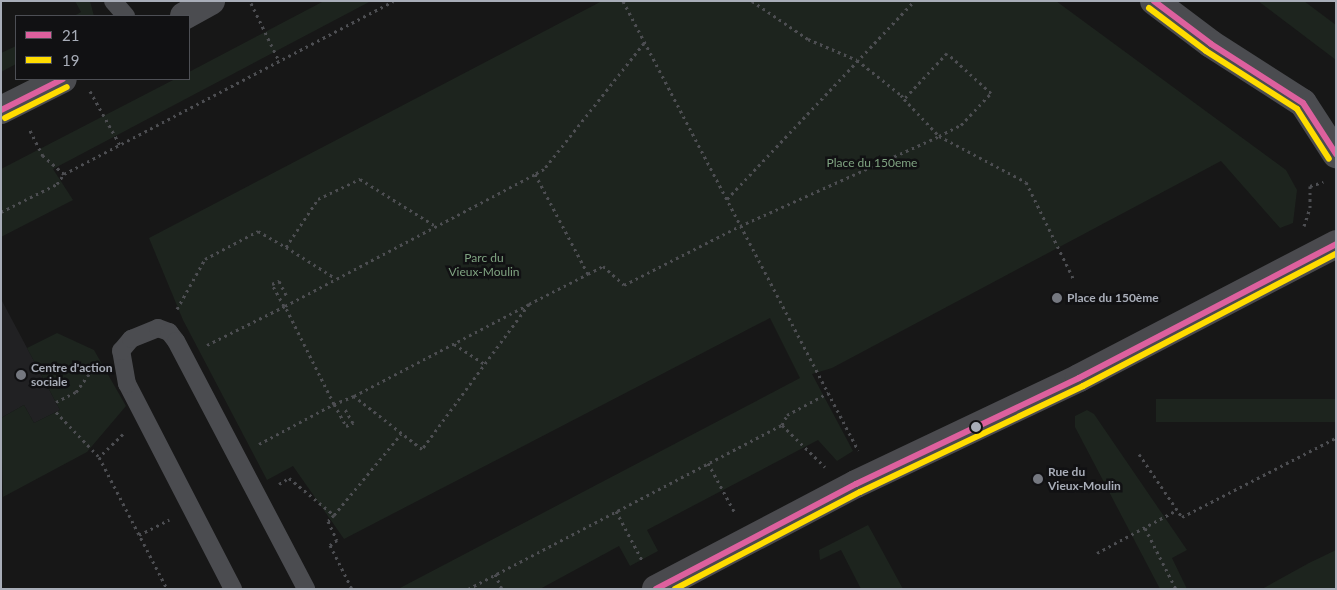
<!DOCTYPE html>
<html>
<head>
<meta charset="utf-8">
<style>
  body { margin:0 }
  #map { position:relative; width:1337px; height:590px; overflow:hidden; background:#171717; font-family:Lato,sans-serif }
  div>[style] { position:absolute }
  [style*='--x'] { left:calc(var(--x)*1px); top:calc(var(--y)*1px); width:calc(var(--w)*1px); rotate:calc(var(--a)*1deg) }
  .built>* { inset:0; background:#212123 }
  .green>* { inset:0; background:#1d241e; transform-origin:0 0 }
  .path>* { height:3px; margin-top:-1.5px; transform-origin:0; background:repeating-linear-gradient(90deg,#4d4e52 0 2.5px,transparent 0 6.5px) }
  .lane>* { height:18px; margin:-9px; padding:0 9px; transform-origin:9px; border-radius:9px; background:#4b4c50 }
  .street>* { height:28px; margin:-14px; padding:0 14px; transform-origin:14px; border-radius:14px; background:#4b4c50 }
  .secondary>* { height:28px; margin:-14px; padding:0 14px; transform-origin:14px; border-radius:14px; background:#4a4a4e }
  .bus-1>* { height:6px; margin:-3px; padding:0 3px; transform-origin:3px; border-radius:3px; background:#dd609e }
  .bus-2>* { height:6px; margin:-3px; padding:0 3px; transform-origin:3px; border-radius:3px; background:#ffdc00 }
  .dots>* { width:14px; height:14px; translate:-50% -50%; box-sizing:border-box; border:2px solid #111113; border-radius:50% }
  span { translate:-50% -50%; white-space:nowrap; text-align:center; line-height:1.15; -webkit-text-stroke:5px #111113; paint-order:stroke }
  .park-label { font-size:12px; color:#7fa381 }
  .poi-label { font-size:12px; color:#a8adb8; font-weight:700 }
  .left { translate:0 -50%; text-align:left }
  .frame { position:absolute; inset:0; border:2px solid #a8adb8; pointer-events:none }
  .legend { position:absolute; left:15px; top:15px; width:175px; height:65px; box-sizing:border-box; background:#111113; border:1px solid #4d4f55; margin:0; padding:6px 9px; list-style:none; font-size:15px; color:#a8adb8 }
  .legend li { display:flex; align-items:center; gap:10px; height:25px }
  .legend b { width:25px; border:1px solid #4d4f55 }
</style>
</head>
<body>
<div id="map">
  <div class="built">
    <i style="clip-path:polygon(1px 299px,60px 410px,34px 423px,24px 405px,1px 418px)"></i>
  </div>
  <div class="green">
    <i style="clip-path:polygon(75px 1px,90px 1px,94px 16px,74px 16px,81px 12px)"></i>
    <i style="clip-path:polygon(324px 1px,371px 1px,53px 169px,73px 200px,1px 237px,1px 169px,175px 79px,189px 79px,189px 72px)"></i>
    <i style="clip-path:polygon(602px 1px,1056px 1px,1286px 170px,1297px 190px,1293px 223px,1280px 228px,1221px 161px,832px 368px,812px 374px,853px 451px,837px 461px,818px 440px,647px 530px,658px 551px,630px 566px,619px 546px,540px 589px,398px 589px,800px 378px,770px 318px,344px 539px,293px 466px,267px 480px,183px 320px,149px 238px)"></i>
    <i style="clip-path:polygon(1258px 1px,1304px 1px,1336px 25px,1336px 60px)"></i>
    <i style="clip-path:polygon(16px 46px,16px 64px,1px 72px,1px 53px)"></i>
    <i style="clip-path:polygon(57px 333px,94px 350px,126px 406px,87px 452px,3px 497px,1px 418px,24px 405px,34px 423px,60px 410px,27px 348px)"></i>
    <i style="left:1336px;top:399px;width:23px;height:180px;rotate:90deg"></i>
    <i style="clip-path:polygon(1087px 410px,1094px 414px,1187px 550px,1172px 558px,1187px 589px,1160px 589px,1075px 427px,1075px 416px)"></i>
    <i style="clip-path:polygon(868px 525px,872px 532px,903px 589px,861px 589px,841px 550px,820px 560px,819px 550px)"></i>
    <i style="clip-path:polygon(1336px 550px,1336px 589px,1262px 589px,1309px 563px)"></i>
  </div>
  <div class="path">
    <i style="--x:623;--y:1;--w:507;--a:62.37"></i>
    <i style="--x:752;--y:1;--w:68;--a:34.2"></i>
    <i style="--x:808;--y:39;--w:53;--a:23.2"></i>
    <i style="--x:857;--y:60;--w:56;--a:38.5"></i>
    <i style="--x:901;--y:95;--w:5;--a:53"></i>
    <i style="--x:904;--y:99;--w:51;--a:46.6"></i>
    <i style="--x:939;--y:136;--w:25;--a:-27"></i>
    <i style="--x:961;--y:125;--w:44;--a:-46.8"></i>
    <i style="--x:991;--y:93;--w:59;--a:-137.7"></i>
    <i style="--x:947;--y:53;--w:63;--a:133.1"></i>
    <i style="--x:251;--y:3;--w:64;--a:64.2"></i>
    <i style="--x:644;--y:43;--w:161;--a:128.4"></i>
    <i style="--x:544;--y:169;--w:10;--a:151"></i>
    <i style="--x:535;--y:174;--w:113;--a:62.1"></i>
    <i style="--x:588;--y:274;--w:17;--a:-28"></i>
    <i style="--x:603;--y:266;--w:28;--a:42"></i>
    <i style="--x:624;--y:285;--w:130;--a:-27"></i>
    <i style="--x:740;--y:226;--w:218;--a:-24.3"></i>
    <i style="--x:939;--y:136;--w:98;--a:27.9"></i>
    <i style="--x:1026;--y:182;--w:109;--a:63.9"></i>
    <i style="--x:90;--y:91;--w:62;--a:60.9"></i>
    <i style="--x:64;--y:174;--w:372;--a:-27.7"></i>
    <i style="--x:727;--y:199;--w:272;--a:-46.6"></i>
    <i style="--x:1;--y:212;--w:63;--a:-26.6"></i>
    <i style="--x:57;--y:184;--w:12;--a:-55"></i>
    <i style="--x:64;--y:174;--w:28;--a:-139"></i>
    <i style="--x:43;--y:156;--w:30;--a:-117"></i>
    <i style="--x:1304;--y:226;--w:19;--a:-72"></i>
    <i style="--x:1310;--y:208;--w:22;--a:-90"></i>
    <i style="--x:1310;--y:186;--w:14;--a:-17"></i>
    <i style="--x:286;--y:247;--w:58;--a:32.3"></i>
    <i style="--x:529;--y:304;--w:180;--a:126.4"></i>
    <i style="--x:422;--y:449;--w:86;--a:-142.1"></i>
    <i style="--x:354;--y:396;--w:198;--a:-27.7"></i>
    <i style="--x:529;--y:304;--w:66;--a:-27"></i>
    <i style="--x:284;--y:306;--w:25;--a:-119"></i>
    <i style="--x:272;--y:284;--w:8;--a:-23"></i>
    <i style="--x:279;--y:281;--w:16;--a:63"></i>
    <i style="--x:177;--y:309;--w:57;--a:-60.8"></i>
    <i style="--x:205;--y:259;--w:60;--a:-27.8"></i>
    <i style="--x:258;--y:231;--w:32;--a:30"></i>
    <i style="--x:286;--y:247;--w:58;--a:-56.3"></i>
    <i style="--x:318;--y:199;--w:47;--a:-25.5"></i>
    <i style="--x:360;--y:179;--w:87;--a:31.9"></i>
    <i style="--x:454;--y:344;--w:37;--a:33"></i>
    <i style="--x:207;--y:345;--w:87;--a:-26.6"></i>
    <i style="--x:354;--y:396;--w:22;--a:158"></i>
    <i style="--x:334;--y:404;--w:110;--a:-116.6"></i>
    <i style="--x:285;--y:306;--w:283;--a:-27.8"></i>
    <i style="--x:56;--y:402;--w:22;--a:-27"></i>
    <i style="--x:76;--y:392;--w:36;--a:-54"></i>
    <i style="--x:56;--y:412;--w:62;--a:46.3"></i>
    <i style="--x:782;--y:425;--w:11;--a:-63"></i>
    <i style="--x:787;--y:415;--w:47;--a:-28.2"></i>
    <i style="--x:123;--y:434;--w:33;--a:136"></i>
    <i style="--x:99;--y:457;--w:148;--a:62.7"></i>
    <i style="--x:259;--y:444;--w:85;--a:-28.1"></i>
    <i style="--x:334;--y:404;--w:25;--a:61"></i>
    <i style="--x:346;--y:426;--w:8;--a:-23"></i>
    <i style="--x:353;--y:423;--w:16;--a:-120"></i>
    <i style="--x:1139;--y:454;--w:76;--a:55.7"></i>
    <i style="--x:1182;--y:517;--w:173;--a:-27.2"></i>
    <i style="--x:708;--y:463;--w:57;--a:61.6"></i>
    <i style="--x:279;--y:484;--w:12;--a:-31"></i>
    <i style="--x:289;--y:478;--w:58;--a:39.4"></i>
    <i style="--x:334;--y:515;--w:105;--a:-50.4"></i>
    <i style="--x:616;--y:511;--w:58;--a:62.1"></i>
    <i style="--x:334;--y:515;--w:8;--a:135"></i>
    <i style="--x:328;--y:521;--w:21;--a:65"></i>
    <i style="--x:337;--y:540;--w:9;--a:144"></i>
    <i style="--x:330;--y:545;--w:49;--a:63.4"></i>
    <i style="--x:1145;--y:528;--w:68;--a:63.1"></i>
    <i style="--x:139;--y:535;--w:34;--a:-27"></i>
    <i style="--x:1097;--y:553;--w:91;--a:-28.3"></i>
    <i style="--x:495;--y:574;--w:17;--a:65"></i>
    <i style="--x:468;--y:589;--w:354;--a:-27.6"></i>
    <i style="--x:782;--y:425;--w:60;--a:44.3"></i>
  </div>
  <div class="lane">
    <i style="--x:113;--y:1;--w:20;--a:49"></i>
    <i style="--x:233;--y:589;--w:231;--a:-117.3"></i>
    <i style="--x:127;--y:384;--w:34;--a:-100"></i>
    <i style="--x:121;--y:351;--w:16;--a:-50"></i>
    <i style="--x:131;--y:339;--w:29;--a:-22"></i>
    <i style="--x:158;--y:328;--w:12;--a:20"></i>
    <i style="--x:169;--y:332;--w:11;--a:52"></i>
    <i style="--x:176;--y:341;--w:280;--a:62.3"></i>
  </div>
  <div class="street">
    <i style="--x:1154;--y:1;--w:71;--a:37"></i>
    <i style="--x:1211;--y:44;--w:109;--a:32.7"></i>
    <i style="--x:1303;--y:103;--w:61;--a:57.1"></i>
    <i style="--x:184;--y:16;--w:31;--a:-29"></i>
    <i style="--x:1;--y:110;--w:69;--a:-26.6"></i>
  </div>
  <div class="secondary">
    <i style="--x:656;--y:589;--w:226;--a:-27.7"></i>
    <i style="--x:856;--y:484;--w:247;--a:-25.4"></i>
    <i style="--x:1079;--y:378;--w:290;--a:-27.5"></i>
  </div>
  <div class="bus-1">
    <i style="--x:1154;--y:1;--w:71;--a:37"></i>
    <i style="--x:1211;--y:44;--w:109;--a:32.7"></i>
    <i style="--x:1303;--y:103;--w:61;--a:57.1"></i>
    <i style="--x:1;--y:110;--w:69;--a:-26.6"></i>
    <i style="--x:656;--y:589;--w:226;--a:-27.7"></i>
    <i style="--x:856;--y:484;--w:247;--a:-25.4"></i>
    <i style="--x:1079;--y:378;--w:290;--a:-27.5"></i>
  </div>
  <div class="bus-2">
    <i style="--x:1149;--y:8;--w:71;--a:37"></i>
    <i style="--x:1206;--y:51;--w:108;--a:32.5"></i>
    <i style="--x:1297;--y:109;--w:59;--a:57.4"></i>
    <i style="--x:5;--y:118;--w:69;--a:-26.6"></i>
    <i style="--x:675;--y:589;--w:209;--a:-27.7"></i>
    <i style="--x:860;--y:492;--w:247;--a:-25.4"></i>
    <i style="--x:1083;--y:386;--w:285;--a:-27.6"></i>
  </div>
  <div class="dots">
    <i style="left:1057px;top:298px;background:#757880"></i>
    <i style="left:21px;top:375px;background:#757880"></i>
    <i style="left:976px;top:427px;background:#a8adb8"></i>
    <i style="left:1038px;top:479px;background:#757880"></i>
  </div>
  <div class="park-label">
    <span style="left:872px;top:163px">Place du 150eme</span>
    <span style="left:484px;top:265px">Parc du<br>Vieux-Moulin</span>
  </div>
  <div class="poi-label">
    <span class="left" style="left:1067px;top:298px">Place du 150ème</span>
    <span class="left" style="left:31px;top:375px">Centre d'action<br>sociale</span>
    <span class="left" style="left:1048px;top:479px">Rue du<br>Vieux-Moulin</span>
  </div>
  <div class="frame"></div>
  <ul class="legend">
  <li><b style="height:6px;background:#dd609e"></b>21</li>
  <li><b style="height:6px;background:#ffdc00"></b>19</li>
  </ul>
</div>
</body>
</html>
